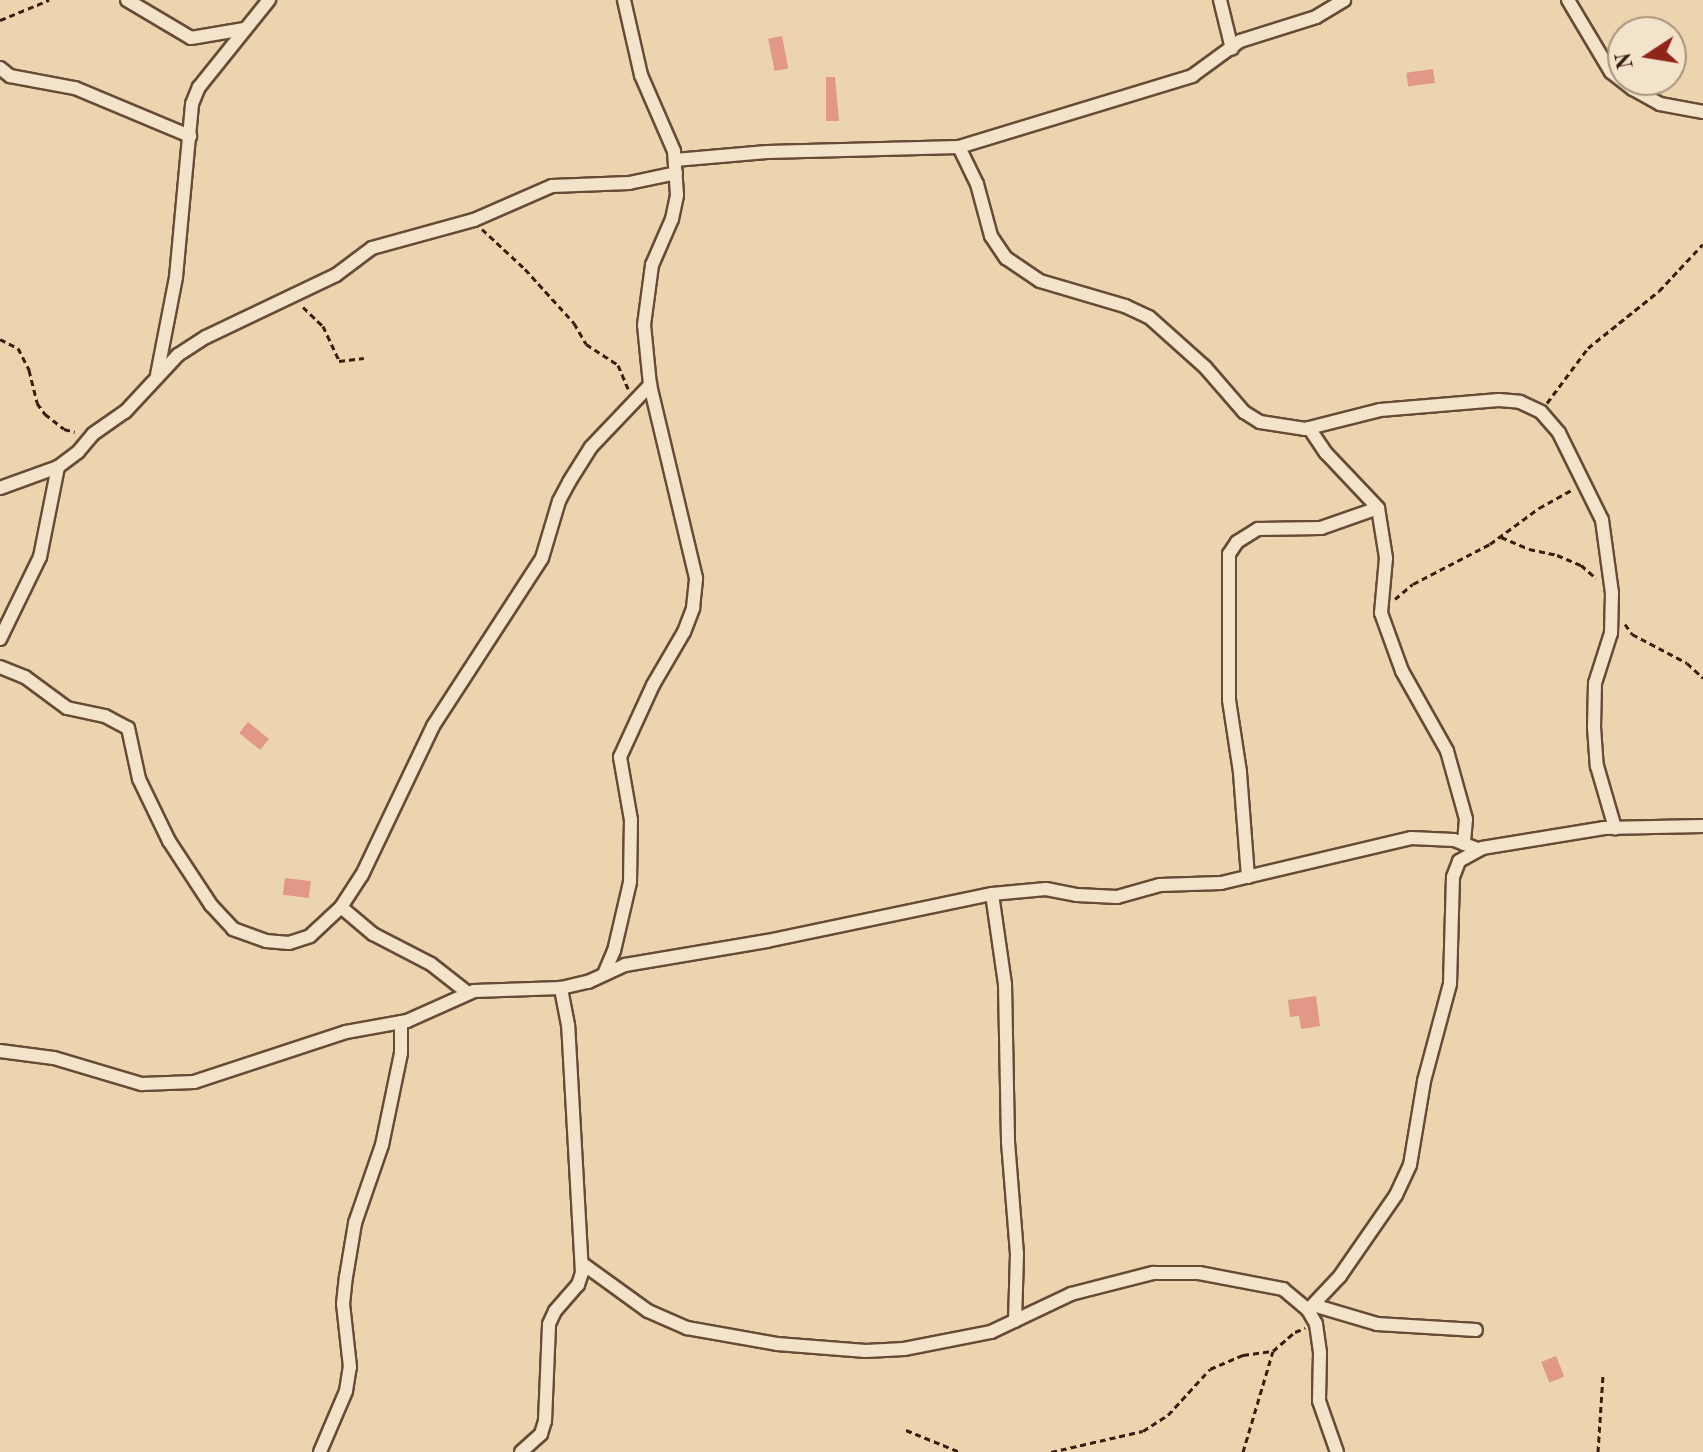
<!DOCTYPE html>
<html>
<head>
<meta charset="utf-8">
<style>
  body { margin:0 }
  #map { position:relative; width:1703px; height:1452px; overflow:hidden; background:#ebd4ae; font-family:"Old Standard TT",serif }
  div>[style] { position:absolute }
  [style*='--x'] { left:calc(var(--x)*1px); top:calc(var(--y)*1px); width:calc(var(--w)*1px); rotate:calc(var(--a)*1deg) }
  .building>* { inset:0; background:#e29887; transform-origin:0 0 }
  .path>* { height:3px; margin-top:-1.5px; transform-origin:0; background:repeating-linear-gradient(90deg,#3b1d0f 0 6px,transparent 0 10px) }
  .roads { filter:drop-shadow(2px 0 #674b37) drop-shadow(-2px 0 #674b37) drop-shadow(0 2px #674b37) drop-shadow(0 -2px #674b37) }
  .minor>* { height:12px; margin:-6px; padding:0 6px; transform-origin:6px; border-radius:6px; background:#f2e3ca }
  span { translate:-50% -50%; white-space:nowrap; text-align:center; line-height:1.15; -webkit-text-stroke:6px #f2e3ca; paint-order:stroke }
  .north { position:absolute; left:1607px; top:16px; width:80px; height:80px; box-sizing:border-box; background:#f2e3ca; border:2px solid #a9947f; border-radius:50%; rotate:258deg; font-size:22px; font-weight:700; line-height:32px; text-align:center; color:#3b1d0f }
  .north::after { content:''; display:block; margin:auto; width:28px; height:36px; background:#8f2418; clip-path:polygon(50% 0,100% 100%,50% 72%,0 100%) }
</style>
</head>
<body>
<div id="map">
  <div class="building">
    <i style="left:782px;top:36px;width:33px;height:14px;rotate:79deg"></i>
    <i style="left:1433px;top:69px;width:14px;height:27px;rotate:82deg"></i>
    <i style="clip-path:polygon(826px 77px,835px 77px,839px 121px,826px 121px)"></i>
    <i style="left:248px;top:722px;width:27px;height:14px;rotate:39deg"></i>
    <i style="left:285px;top:878px;width:26px;height:17px;rotate:7deg"></i>
    <i style="clip-path:polygon(1316px 996px,1320px 1026px,1301px 1029px,1299px 1016px,1290px 1017px,1288px 1000px)"></i>
    <i style="left:1556px;top:1356px;width:22px;height:16px;rotate:68deg"></i>
  </div>
  <div class="path">
    <i style="--x:0;--y:20;--w:53;--a:-22.2"></i>
    <i style="--x:482;--y:229;--w:59;--a:42.9"></i>
    <i style="--x:525;--y:269;--w:73;--a:47.8"></i>
    <i style="--x:574;--y:323;--w:24;--a:60"></i>
    <i style="--x:586;--y:344;--w:38;--a:33"></i>
    <i style="--x:618;--y:365;--w:26;--a:67"></i>
    <i style="--x:303;--y:307;--w:28;--a:44"></i>
    <i style="--x:323;--y:326;--w:38;--a:65"></i>
    <i style="--x:339;--y:361;--w:25;--a:-7"></i>
    <i style="--x:0;--y:339;--w:20;--a:27"></i>
    <i style="--x:18;--y:348;--w:25;--a:63"></i>
    <i style="--x:29;--y:370;--w:34;--a:76"></i>
    <i style="--x:37;--y:403;--w:14;--a:54"></i>
    <i style="--x:45;--y:414;--w:24;--a:38"></i>
    <i style="--x:64;--y:429;--w:11;--a:15"></i>
    <i style="--x:1547;--y:403;--w:69;--a:-53.3"></i>
    <i style="--x:1588;--y:348;--w:91;--a:-38.8"></i>
    <i style="--x:1659;--y:291;--w:64;--a:-46.9"></i>
    <i style="--x:1501;--y:537;--w:30;--a:23"></i>
    <i style="--x:1529;--y:549;--w:29;--a:12"></i>
    <i style="--x:1557;--y:555;--w:26;--a:23"></i>
    <i style="--x:1581;--y:565;--w:20;--a:41"></i>
    <i style="--x:1395;--y:599;--w:23;--a:-40"></i>
    <i style="--x:1413;--y:584;--w:87;--a:-27.5"></i>
    <i style="--x:1490;--y:544;--w:61;--a:-36.3"></i>
    <i style="--x:1539;--y:508;--w:38;--a:-29"></i>
    <i style="--x:1625;--y:624;--w:12;--a:55"></i>
    <i style="--x:1632;--y:634;--w:62;--a:27.8"></i>
    <i style="--x:1687;--y:663;--w:22;--a:43"></i>
    <i style="--x:906;--y:1430;--w:58;--a:22.2"></i>
    <i style="--x:1051;--y:1452;--w:94;--a:-12.9"></i>
    <i style="--x:1143;--y:1431;--w:30;--a:-33"></i>
    <i style="--x:1168;--y:1415;--w:62;--a:-47.6"></i>
    <i style="--x:1210;--y:1369;--w:36;--a:-23"></i>
    <i style="--x:1243;--y:1355;--w:30;--a:-8"></i>
    <i style="--x:1243;--y:1452;--w:105;--a:-73.5"></i>
    <i style="--x:1273;--y:1351;--w:29;--a:-41"></i>
    <i style="--x:1295;--y:1332;--w:11;--a:-22"></i>
    <i style="--x:1598;--y:1452;--w:78;--a:-86.3"></i>
  </div>
  <div class="roads">
    <div class="minor">
      <i style="--x:127;--y:0;--w:74;--a:30.7"></i>
      <i style="--x:191;--y:38;--w:54;--a:-9.6"></i>
      <i style="--x:1220;--y:0;--w:50;--a:76.2"></i>
      <i style="--x:1568;--y:0;--w:84;--a:59.2"></i>
      <i style="--x:1611;--y:72;--w:28;--a:38"></i>
      <i style="--x:1633;--y:89;--w:31;--a:29"></i>
      <i style="--x:1660;--y:104;--w:44;--a:10.5"></i>
      <i style="--x:0;--y:68;--w:13;--a:39"></i>
      <i style="--x:10;--y:76;--w:66;--a:10.5"></i>
      <i style="--x:75;--y:88;--w:125;--a:22.7"></i>
      <i style="--x:959;--y:147;--w:41;--a:64.1"></i>
      <i style="--x:977;--y:184;--w:54;--a:74.9"></i>
      <i style="--x:991;--y:236;--w:27;--a:56"></i>
      <i style="--x:1006;--y:258;--w:41;--a:34.1"></i>
      <i style="--x:1040;--y:281;--w:89;--a:16.4"></i>
      <i style="--x:1125;--y:306;--w:26;--a:25"></i>
      <i style="--x:1149;--y:317;--w:75;--a:41.8"></i>
      <i style="--x:1205;--y:367;--w:60;--a:49.1"></i>
      <i style="--x:1244;--y:412;--w:19;--a:32"></i>
      <i style="--x:1260;--y:422;--w:46;--a:8.8"></i>
      <i style="--x:1305;--y:429;--w:77;--a:-14.2"></i>
      <i style="--x:1380;--y:410;--w:119;--a:-4.8"></i>
      <i style="--x:1499;--y:400;--w:21;--a:5"></i>
      <i style="--x:1520;--y:402;--w:23;--a:25"></i>
      <i style="--x:1541;--y:412;--w:28;--a:49"></i>
      <i style="--x:1559;--y:433;--w:97;--a:63.7"></i>
      <i style="--x:1602;--y:520;--w:74;--a:82.2"></i>
      <i style="--x:1612;--y:593;--w:40;--a:91.4"></i>
      <i style="--x:1611;--y:633;--w:52;--a:107.7"></i>
      <i style="--x:1595;--y:683;--w:44;--a:91.3"></i>
      <i style="--x:1594;--y:727;--w:39;--a:86"></i>
      <i style="--x:1597;--y:766;--w:65;--a:73.8"></i>
      <i style="--x:675;--y:160;--w:92;--a:-5"></i>
      <i style="--x:767;--y:152;--w:192;--a:-1.5"></i>
      <i style="--x:959;--y:147;--w:244;--a:-16.9"></i>
      <i style="--x:1192;--y:76;--w:59;--a:-36.1"></i>
      <i style="--x:1240;--y:41;--w:80;--a:-17.5"></i>
      <i style="--x:1316;--y:17;--w:33;--a:-31"></i>
      <i style="--x:157;--y:375;--w:100;--a:-79"></i>
      <i style="--x:176;--y:277;--w:174;--a:-84.7"></i>
      <i style="--x:192;--y:104;--w:18;--a:-68"></i>
      <i style="--x:199;--y:87;--w:112;--a:-51.2"></i>
      <i style="--x:1309;--y:428;--w:30;--a:56"></i>
      <i style="--x:1326;--y:453;--w:76;--a:46.6"></i>
      <i style="--x:1378;--y:508;--w:51;--a:80.9"></i>
      <i style="--x:1386;--y:558;--w:55;--a:95.2"></i>
      <i style="--x:1381;--y:613;--w:62;--a:70.1"></i>
      <i style="--x:1402;--y:671;--w:92;--a:60.6"></i>
      <i style="--x:1447;--y:751;--w:71;--a:74.4"></i>
      <i style="--x:1466;--y:819;--w:25;--a:95"></i>
      <i style="--x:0;--y:488;--w:62;--a:-19.9"></i>
      <i style="--x:0;--y:639;--w:91;--a:-64"></i>
      <i style="--x:40;--y:557;--w:92;--a:-78.7"></i>
      <i style="--x:58;--y:467;--w:25;--a:-37"></i>
      <i style="--x:78;--y:452;--w:23;--a:-50"></i>
      <i style="--x:93;--y:434;--w:39;--a:-35"></i>
      <i style="--x:125;--y:412;--w:78;--a:-47.1"></i>
      <i style="--x:178;--y:355;--w:33;--a:-33"></i>
      <i style="--x:206;--y:337;--w:144;--a:-25.5"></i>
      <i style="--x:336;--y:275;--w:45;--a:-36.9"></i>
      <i style="--x:372;--y:248;--w:106;--a:-15.4"></i>
      <i style="--x:474;--y:220;--w:85;--a:-23.6"></i>
      <i style="--x:552;--y:186;--w:77;--a:-2.2"></i>
      <i style="--x:629;--y:183;--w:48;--a:-12"></i>
      <i style="--x:0;--y:667;--w:27;--a:22"></i>
      <i style="--x:25;--y:677;--w:52;--a:36.4"></i>
      <i style="--x:67;--y:708;--w:39;--a:12"></i>
      <i style="--x:105;--y:716;--w:26;--a:28"></i>
      <i style="--x:128;--y:728;--w:52;--a:77.8"></i>
      <i style="--x:139;--y:779;--w:69;--a:64.2"></i>
      <i style="--x:169;--y:841;--w:77;--a:56.7"></i>
      <i style="--x:211;--y:905;--w:33;--a:47"></i>
      <i style="--x:233;--y:929;--w:35;--a:20"></i>
      <i style="--x:266;--y:941;--w:23;--a:5"></i>
      <i style="--x:289;--y:943;--w:22;--a:-18"></i>
      <i style="--x:310;--y:936;--w:42;--a:-43.1"></i>
      <i style="--x:341;--y:907;--w:38;--a:-57"></i>
      <i style="--x:362;--y:875;--w:165;--a:-64.5"></i>
      <i style="--x:433;--y:726;--w:200;--a:-57"></i>
      <i style="--x:542;--y:558;--w:59;--a:-73.4"></i>
      <i style="--x:559;--y:501;--w:21;--a:-62"></i>
      <i style="--x:569;--y:482;--w:41;--a:-57.8"></i>
      <i style="--x:591;--y:447;--w:86;--a:-46.4"></i>
      <i style="--x:1248;--y:877;--w:105;--a:-94.4"></i>
      <i style="--x:1240;--y:772;--w:73;--a:-98.7"></i>
      <i style="--x:1229;--y:700;--w:146;--a:-90"></i>
      <i style="--x:1229;--y:554;--w:14;--a:-56"></i>
      <i style="--x:1237;--y:542;--w:25;--a:-32"></i>
      <i style="--x:1258;--y:529;--w:63;--a:-0.9"></i>
      <i style="--x:1321;--y:528;--w:60;--a:-19.3"></i>
      <i style="--x:992;--y:894;--w:91;--a:81.8"></i>
      <i style="--x:1005;--y:984;--w:158;--a:88.9"></i>
      <i style="--x:1008;--y:1142;--w:112;--a:85.4"></i>
      <i style="--x:1017;--y:1254;--w:67;--a:91.7"></i>
      <i style="--x:341;--y:907;--w:42;--a:40.2"></i>
      <i style="--x:373;--y:934;--w:65;--a:27.3"></i>
      <i style="--x:431;--y:964;--w:47;--a:38.1"></i>
      <i style="--x:604;--y:974;--w:25;--a:-67"></i>
      <i style="--x:614;--y:951;--w:71;--a:-76.9"></i>
      <i style="--x:630;--y:882;--w:62;--a:-89.1"></i>
      <i style="--x:631;--y:820;--w:64;--a:-99.9"></i>
      <i style="--x:620;--y:757;--w:79;--a:-65.4"></i>
      <i style="--x:653;--y:685;--w:61;--a:-59.7"></i>
      <i style="--x:684;--y:632;--w:26;--a:-69"></i>
      <i style="--x:693;--y:608;--w:30;--a:-84"></i>
      <i style="--x:696;--y:578;--w:198;--a:-103.4"></i>
      <i style="--x:650;--y:385;--w:60;--a:-95.7"></i>
      <i style="--x:644;--y:325;--w:61;--a:-82.4"></i>
      <i style="--x:652;--y:265;--w:50;--a:-66.5"></i>
      <i style="--x:672;--y:219;--w:25;--a:-78"></i>
      <i style="--x:677;--y:195;--w:44;--a:-93.9"></i>
      <i style="--x:674;--y:151;--w:83;--a:-113.5"></i>
      <i style="--x:641;--y:75;--w:77;--a:-102.8"></i>
      <i style="--x:0;--y:1051;--w:54;--a:7.4"></i>
      <i style="--x:54;--y:1058;--w:92;--a:16.5"></i>
      <i style="--x:142;--y:1084;--w:52;--a:-2.2"></i>
      <i style="--x:194;--y:1082;--w:160;--a:-18.2"></i>
      <i style="--x:346;--y:1032;--w:62;--a:-10.2"></i>
      <i style="--x:407;--y:1021;--w:73;--a:-24.1"></i>
      <i style="--x:474;--y:991;--w:87;--a:-2"></i>
      <i style="--x:561;--y:988;--w:28;--a:-13"></i>
      <i style="--x:588;--y:982;--w:41;--a:-24.7"></i>
      <i style="--x:625;--y:965;--w:144;--a:-9.6"></i>
      <i style="--x:767;--y:941;--w:230;--a:-11.8"></i>
      <i style="--x:992;--y:894;--w:54;--a:-5.3"></i>
      <i style="--x:1046;--y:889;--w:32;--a:11"></i>
      <i style="--x:1077;--y:895;--w:40;--a:2.9"></i>
      <i style="--x:1117;--y:897;--w:45;--a:-15.6"></i>
      <i style="--x:1160;--y:885;--w:61;--a:-1.9"></i>
      <i style="--x:1221;--y:883;--w:195;--a:-13.3"></i>
      <i style="--x:1411;--y:838;--w:43;--a:2.7"></i>
      <i style="--x:1454;--y:840;--w:26;--a:21"></i>
      <i style="--x:583;--y:1264;--w:80;--a:35.9"></i>
      <i style="--x:648;--y:1311;--w:43;--a:23.6"></i>
      <i style="--x:687;--y:1328;--w:91;--a:10.1"></i>
      <i style="--x:777;--y:1344;--w:89;--a:4.5"></i>
      <i style="--x:866;--y:1351;--w:38;--a:-3"></i>
      <i style="--x:904;--y:1349;--w:89;--a:-11.1"></i>
      <i style="--x:991;--y:1332;--w:89;--a:-25.4"></i>
      <i style="--x:1071;--y:1294;--w:85;--a:-14.4"></i>
      <i style="--x:1153;--y:1273;--w:46;--a:0"></i>
      <i style="--x:1199;--y:1273;--w:86;--a:10.8"></i>
      <i style="--x:1283;--y:1289;--w:33;--a:40"></i>
      <i style="--x:1308;--y:1310;--w:16;--a:60"></i>
      <i style="--x:1316;--y:1324;--w:29;--a:82"></i>
      <i style="--x:1320;--y:1353;--w:48;--a:91.2"></i>
      <i style="--x:1319;--y:1401;--w:54;--a:70.6"></i>
      <i style="--x:1313;--y:1305;--w:67;--a:16.5"></i>
      <i style="--x:1377;--y:1324;--w:99;--a:3.5"></i>
      <i style="--x:1308;--y:1310;--w:47;--a:-46.7"></i>
      <i style="--x:1340;--y:1276;--w:98;--a:-55.3"></i>
      <i style="--x:1396;--y:1195;--w:33;--a:-65"></i>
      <i style="--x:1410;--y:1165;--w:85;--a:-80.5"></i>
      <i style="--x:1424;--y:1081;--w:100;--a:-75"></i>
      <i style="--x:1450;--y:984;--w:107;--a:-88.4"></i>
      <i style="--x:1453;--y:877;--w:17;--a:-69"></i>
      <i style="--x:1459;--y:861;--w:26;--a:-29"></i>
      <i style="--x:1482;--y:848;--w:124;--a:-9.3"></i>
      <i style="--x:1604;--y:828;--w:99;--a:-1.2"></i>
      <i style="--x:320;--y:1452;--w:66;--a:-66.9"></i>
      <i style="--x:346;--y:1391;--w:24;--a:-81"></i>
      <i style="--x:350;--y:1367;--w:63;--a:-96.3"></i>
      <i style="--x:343;--y:1304;--w:27;--a:-84"></i>
      <i style="--x:346;--y:1277;--w:55;--a:-80.5"></i>
      <i style="--x:355;--y:1223;--w:83;--a:-70.9"></i>
      <i style="--x:382;--y:1145;--w:94;--a:-78.3"></i>
      <i style="--x:401;--y:1053;--w:31;--a:-90"></i>
      <i style="--x:521;--y:1452;--w:27;--a:-42"></i>
      <i style="--x:541;--y:1434;--w:14;--a:-73"></i>
      <i style="--x:545;--y:1421;--w:97;--a:-87.6"></i>
      <i style="--x:549;--y:1324;--w:14;--a:-65"></i>
      <i style="--x:555;--y:1311;--w:35;--a:-49"></i>
      <i style="--x:578;--y:1285;--w:13;--a:-72"></i>
      <i style="--x:582;--y:1273;--w:248;--a:-93.2"></i>
      <i style="--x:568;--y:1025;--w:38;--a:-101"></i>
    </div>
  </div>
  <div class="north">N</div>
</div>
</body>
</html>
